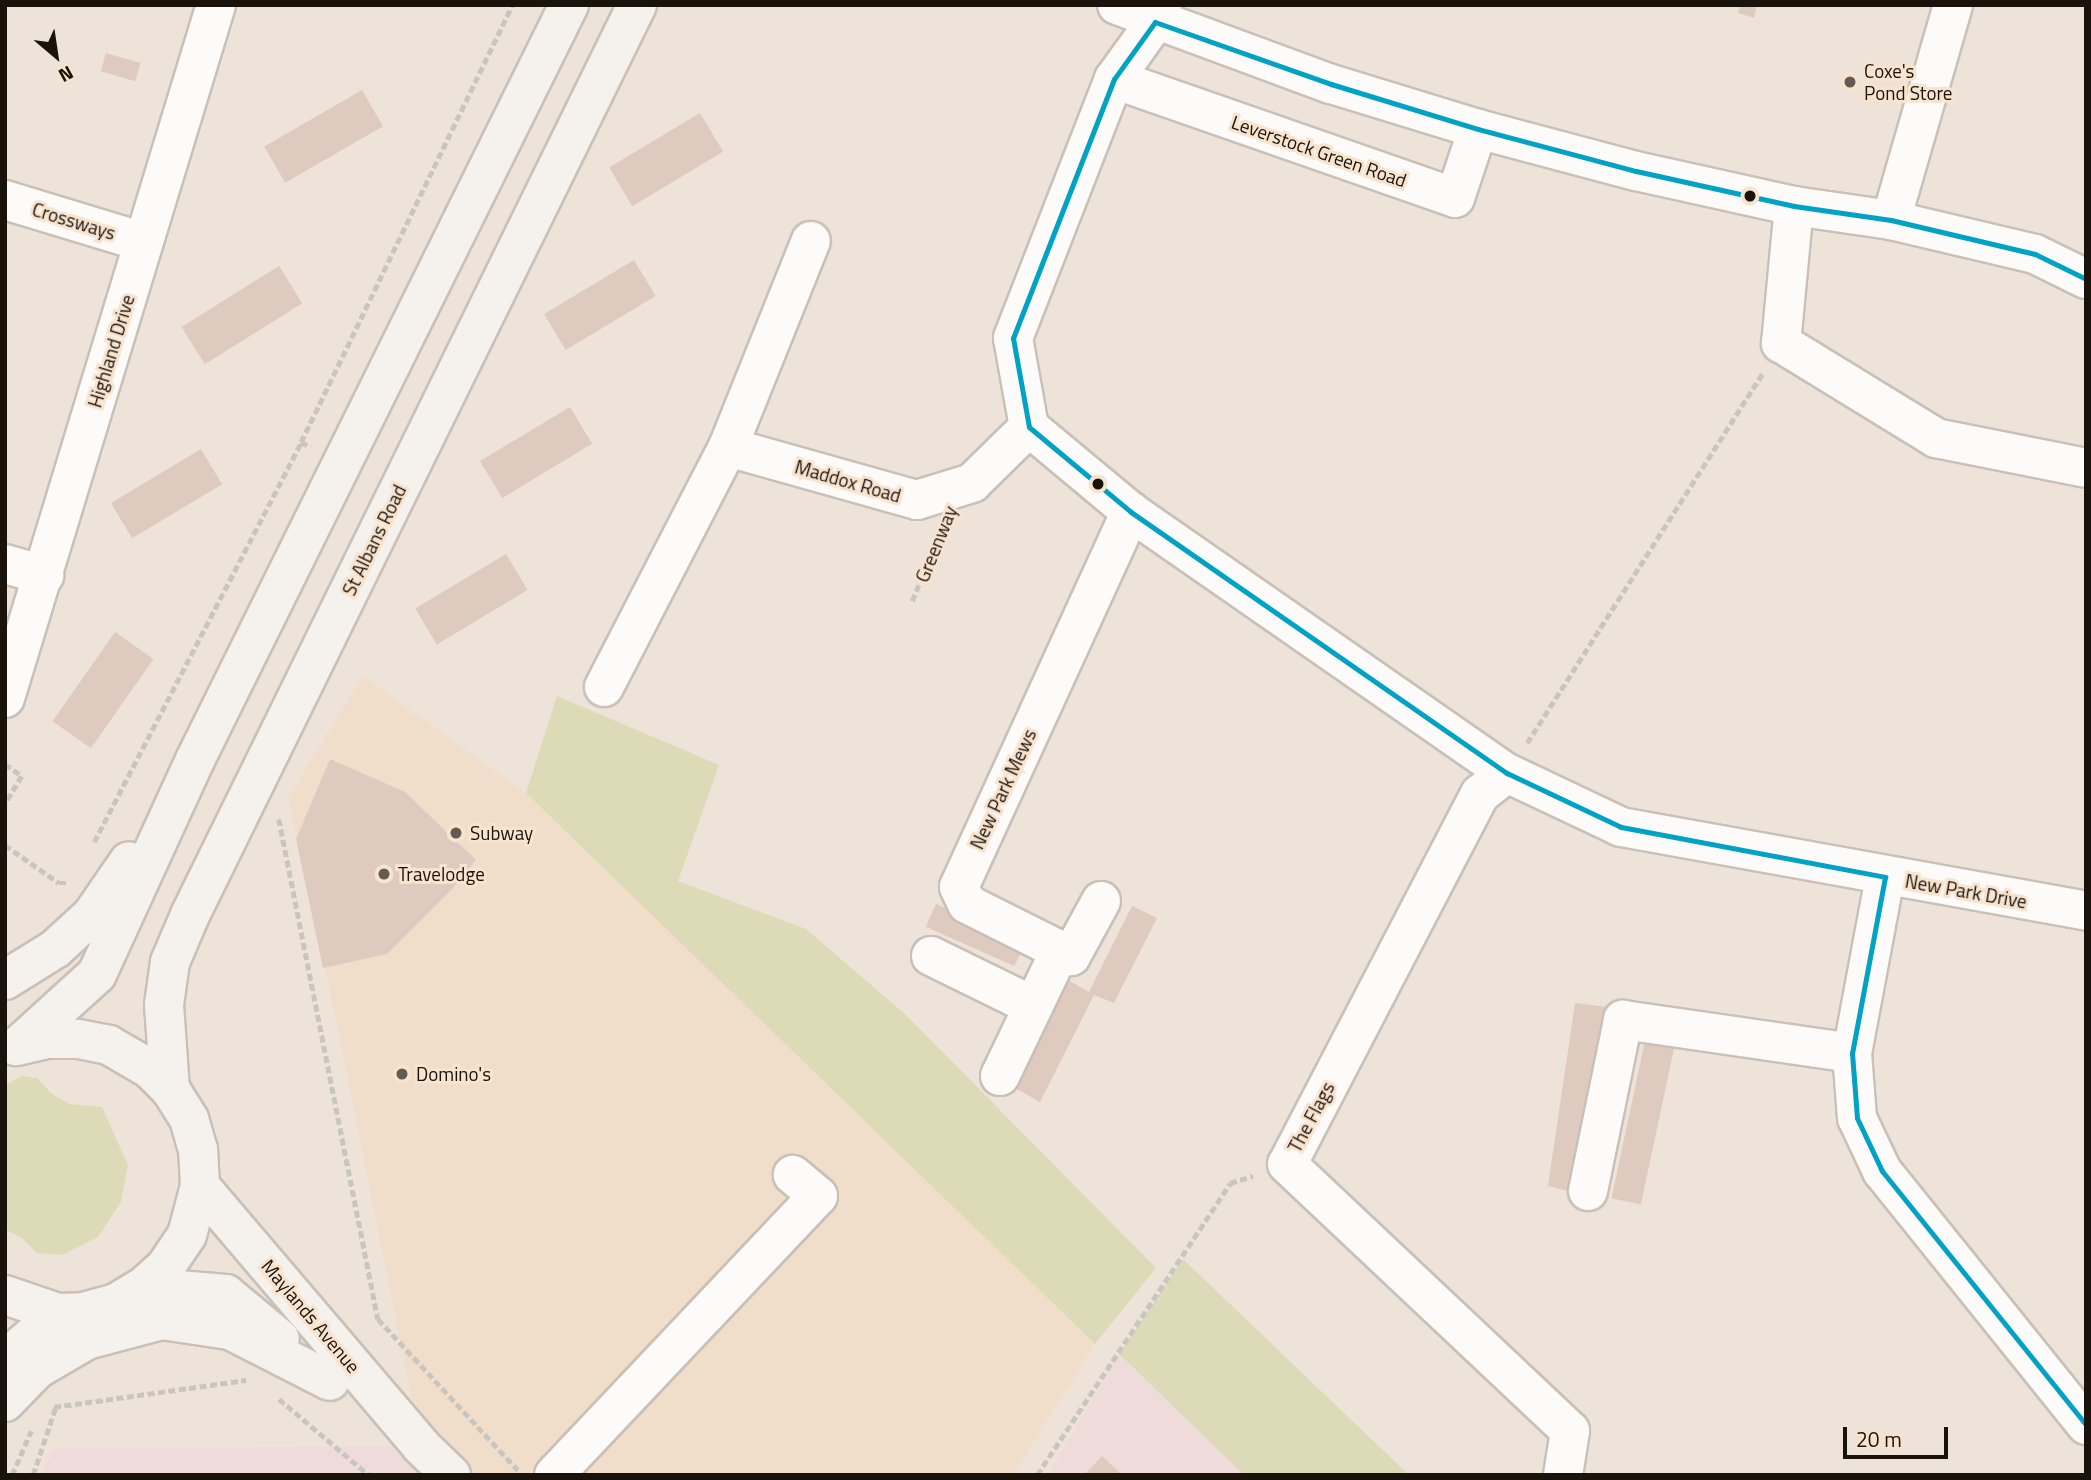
<!DOCTYPE html>
<html>
<head>
<meta charset="utf-8">
<style>
  body { margin:0 }
  #map { position:relative; width:2091px; height:1480px; overflow:hidden; background:#eee3d8; font-family:"Titillium Web",sans-serif }
  div>[style] { position:absolute }
  [style*='--x'] { left:calc(var(--x)*1px); top:calc(var(--y)*1px); width:calc(var(--w)*1px); rotate:calc(var(--a)*1deg) }
  .built>* { inset:0; background:#f1deca }
  .industrial>* { inset:0; background:#efdcda }
  .green>* { inset:0; background:#dddab8 }
  .building>* { inset:0; background:#dfcac0; transform-origin:0 0 }
  .path>* { height:4.5px; margin-top:-2.25px; transform-origin:0; background:repeating-linear-gradient(90deg,#c9c6c0 0 7px,transparent 0 10.5px) }
  .roads { filter:drop-shadow(2px 0 #c9c0b7) drop-shadow(-2px 0 #c9c0b7) drop-shadow(0 2px #c9c0b7) drop-shadow(0 -2px #c9c0b7) }
  .minor>* { height:38px; margin:-19px; padding:0 19px; transform-origin:19px; border-radius:19px; background:#fcfbf9 }
  .major>* { height:38px; margin:-19px; padding:0 19px; transform-origin:19px; border-radius:19px; background:#f5f1ed }
  .bus-1>* { height:5px; margin:-2.5px; padding:0 2.5px; transform-origin:2.5px; border-radius:2.5px; background:#01a2c4 }
  .dots>* { width:19px; height:19px; translate:-50% -50%; box-sizing:border-box; border:4px solid #f8e3ce; border-radius:50% }
  span { translate:-50% -50%; white-space:nowrap; text-align:center; line-height:1.15; -webkit-text-stroke:6px #f8e3ce; paint-order:stroke }
  .poi-label { font-size:19px; color:#1a130c }
  .left { translate:0 -50%; text-align:left }
  .street-label { font-size:19px; color:#1a130c }
  .frame { position:absolute; inset:0; border:7px solid #1a130c; pointer-events:none }
  .north { position:absolute; left:21px; top:21px; width:70px; height:70px; -webkit-text-stroke:5px #f8e3ce; paint-order:stroke; rotate:151deg; font-size:19px; font-weight:700; line-height:28px; text-align:center; color:#1a130c }
  .north::after { content:''; display:block; margin:auto; width:24px; height:32px; background:#1a130c; clip-path:polygon(50% 0,100% 100%,50% 72%,0 100%) }
  .scale { position:absolute; left:1843px; top:1427px; width:105px; height:32px; box-sizing:border-box; border:4px solid #1a130c; border-top:0; padding-left:9px; font-size:21px; line-height:24px; white-space:nowrap; color:#1a130c; -webkit-text-stroke:5px #f8e3ce; paint-order:stroke }
</style>
</head>
<body>
<div id="map">
  <div class="built">
    <i style="clip-path:polygon(363px 676px,526px 793px,1095px 1344px,1013px 1475px,451px 1475px,421px 1446px,334px 1011px,288px 798px)"></i>
  </div>
  <div class="industrial">
    <i style="clip-path:polygon(1119px 1354px,1244px 1475px,1048px 1475px)"></i>
    <i style="clip-path:polygon(421px 1446px,451px 1475px,41px 1475px,53px 1449px)"></i>
  </div>
  <div class="green">
    <i style="clip-path:polygon(557px 696px,719px 765px,678px 881px,806px 929px,906px 1015px,1156px 1268px,1095px 1344px,526px 793px)"></i>
    <i style="clip-path:polygon(22px 1076px,37px 1078px,52px 1094px,70px 1104px,102px 1107px,128px 1165px,121px 1202px,98px 1237px,62px 1255px,37px 1253px,22px 1238px,5px 1229px,5px 1085px)"></i>
    <i style="clip-path:polygon(1183px 1259px,1409px 1475px,1244px 1475px,1119px 1354px)"></i>
  </div>
  <div class="building">
    <i style="clip-path:polygon(1740px 5px,1757px 5px,1754px 18px,1738px 13px)"></i>
    <i style="left:106px;top:53px;width:36px;height:19px;rotate:16deg"></i>
    <i style="left:362px;top:90px;width:42px;height:113px;rotate:60deg"></i>
    <i style="left:700px;top:113px;width:45px;height:106px;rotate:59deg"></i>
    <i style="left:634px;top:260px;width:42px;height:105px;rotate:59deg"></i>
    <i style="left:279px;top:266px;width:44px;height:115px;rotate:58deg"></i>
    <i style="left:570px;top:407px;width:43px;height:105px;rotate:59deg"></i>
    <i style="left:201px;top:449px;width:41px;height:105px;rotate:59deg"></i>
    <i style="left:506px;top:554px;width:42px;height:106px;rotate:59deg"></i>
    <i style="left:115px;top:632px;width:47px;height:109px;rotate:35deg"></i>
    <i style="clip-path:polygon(330px 759px,405px 792px,476px 860px,452px 889px,387px 954px,323px 968px,296px 839px)"></i>
    <i style="left:936px;top:904px;width:97px;height:25px;rotate:24deg"></i>
    <i style="clip-path:polygon(1132px 906px,1157px 918px,1114px 1003px,1094px 995px,1040px 1102px,1017px 1089px,1068px 980px,1089px 992px)"></i>
    <i style="clip-path:polygon(1575px 1003px,1607px 1007px,1573px 1192px,1548px 1186px)"></i>
    <i style="left:1646px;top:1036px;width:30px;height:166px;rotate:12deg"></i>
    <i style="clip-path:polygon(1102px 1456px,1122px 1475px,1084px 1475px)"></i>
  </div>
  <div class="path">
    <i style="--x:301;--y:442;--w:485;--a:-64.2"></i>
    <i style="--x:912;--y:601;--w:77;--a:-67.8"></i>
    <i style="--x:1527;--y:743;--w:440;--a:-57.5"></i>
    <i style="--x:5;--y:764;--w:21;--a:35"></i>
    <i style="--x:22;--y:776;--w:33;--a:121"></i>
    <i style="--x:279;--y:819;--w:510;--a:78.8"></i>
    <i style="--x:378;--y:1319;--w:206;--a:47.2"></i>
    <i style="--x:94;--y:842;--w:450;--a:-62.6"></i>
    <i style="--x:301;--y:442;--w:11;--a:27"></i>
    <i style="--x:5;--y:845;--w:66;--a:35.1"></i>
    <i style="--x:59;--y:883;--w:10;--a:0"></i>
    <i style="--x:279;--y:1399;--w:118;--a:40.2"></i>
    <i style="--x:54;--y:1407;--w:194;--a:-8"></i>
    <i style="--x:12;--y:1475;--w:48;--a:-66.6"></i>
    <i style="--x:33;--y:1475;--w:73;--a:-71.6"></i>
    <i style="--x:1037;--y:1475;--w:350;--a:-56.5"></i>
    <i style="--x:1230;--y:1183;--w:24;--a:-17"></i>
  </div>
  <div class="roads">
    <div class="minor">
      <i style="--x:1117;--y:5;--w:228;--a:20.3"></i>
      <i style="--x:1331;--y:84;--w:154;--a:17"></i>
      <i style="--x:1478;--y:129;--w:163;--a:14.9"></i>
      <i style="--x:1636;--y:171;--w:162;--a:12.5"></i>
      <i style="--x:1794;--y:206;--w:98;--a:8.2"></i>
      <i style="--x:1891;--y:220;--w:148;--a:13.3"></i>
      <i style="--x:2035;--y:254;--w:57;--a:26.1"></i>
      <i style="--x:1162;--y:5;--w:18;--a:112"></i>
      <i style="--x:1155;--y:22;--w:70;--a:125.7"></i>
      <i style="--x:1114;--y:79;--w:278;--a:111.3"></i>
      <i style="--x:1013;--y:338;--w:90;--a:79.8"></i>
      <i style="--x:1029;--y:427;--w:133;--a:39.8"></i>
      <i style="--x:1131;--y:512;--w:458;--a:34.8"></i>
      <i style="--x:1507;--y:773;--w:126;--a:25.3"></i>
      <i style="--x:1621;--y:827;--w:473;--a:10.2"></i>
      <i style="--x:1114;--y:79;--w:361;--a:19.2"></i>
      <i style="--x:1455;--y:198;--w:73;--a:-71.6"></i>
      <i style="--x:5;--y:200;--w:144;--a:16.9"></i>
      <i style="--x:1794;--y:206;--w:138;--a:95.4"></i>
      <i style="--x:1781;--y:343;--w:182;--a:31.5"></i>
      <i style="--x:1936;--y:438;--w:153;--a:11.3"></i>
      <i style="--x:1891;--y:220;--w:224;--a:-73.9"></i>
      <i style="--x:728;--y:447;--w:196;--a:15.7"></i>
      <i style="--x:917;--y:500;--w:58;--a:-17.2"></i>
      <i style="--x:972;--y:483;--w:80;--a:-44.5"></i>
      <i style="--x:5;--y:564;--w:41;--a:15.8"></i>
      <i style="--x:604;--y:687;--w:270;--a:-62.7"></i>
      <i style="--x:728;--y:447;--w:222;--a:-68.1"></i>
      <i style="--x:5;--y:698;--w:724;--a:-73.07"></i>
      <i style="--x:1507;--y:773;--w:34;--a:142"></i>
      <i style="--x:1480;--y:794;--w:417;--a:117.5"></i>
      <i style="--x:1287;--y:1164;--w:389;--a:43.3"></i>
      <i style="--x:1570;--y:1431;--w:45;--a:99"></i>
      <i style="--x:1885;--y:877;--w:179;--a:100.6"></i>
      <i style="--x:1852;--y:1053;--w:65;--a:85.6"></i>
      <i style="--x:1857;--y:1118;--w:59;--a:64.7"></i>
      <i style="--x:1882;--y:1171;--w:326;--a:51.2"></i>
      <i style="--x:1101;--y:901;--w:63;--a:118.6"></i>
      <i style="--x:1071;--y:956;--w:116;--a:-153.4"></i>
      <i style="--x:967;--y:904;--w:19;--a:-115"></i>
      <i style="--x:959;--y:887;--w:413;--a:-65.4"></i>
      <i style="--x:931;--y:956;--w:114;--a:26.1"></i>
      <i style="--x:1000;--y:1076;--w:139;--a:-64.4"></i>
      <i style="--x:1588;--y:1191;--w:175;--a:-78.4"></i>
      <i style="--x:1623;--y:1020;--w:231;--a:8.2"></i>
      <i style="--x:554;--y:1475;--w:384;--a:-46.6"></i>
      <i style="--x:818;--y:1196;--w:33;--a:-140"></i>
    </div>
    <div class="major">
      <i style="--x:5;--y:980;--w:59;--a:-31.8"></i>
      <i style="--x:55;--y:949;--w:50;--a:-42.6"></i>
      <i style="--x:92;--y:915;--w:65;--a:-55.6"></i>
      <i style="--x:19;--y:1045;--w:105;--a:-42.3"></i>
      <i style="--x:97;--y:974;--w:235;--a:-65.4"></i>
      <i style="--x:195;--y:760;--w:843;--a:-63.65"></i>
      <i style="--x:170;--y:1089;--w:84;--a:-94.1"></i>
      <i style="--x:164;--y:1005;--w:43;--a:-82.1"></i>
      <i style="--x:170;--y:962;--w:51;--a:-66.9"></i>
      <i style="--x:190;--y:915;--w:1014;--a:-63.84"></i>
      <i style="--x:200;--y:1186;--w:341;--a:49.6"></i>
      <i style="--x:421;--y:1446;--w:42;--a:44"></i>
      <i style="--x:143;--y:1287;--w:83;--a:4.8"></i>
      <i style="--x:226;--y:1294;--w:70;--a:39.8"></i>
      <i style="--x:5;--y:1295;--w:56;--a:18.8"></i>
      <i style="--x:58;--y:1313;--w:25;--a:-2"></i>
      <i style="--x:83;--y:1312;--w:34;--a:-15"></i>
      <i style="--x:116;--y:1303;--w:31;--a:-31"></i>
      <i style="--x:143;--y:1287;--w:31;--a:-42"></i>
      <i style="--x:166;--y:1266;--w:37;--a:-56"></i>
      <i style="--x:187;--y:1235;--w:51;--a:-75.1"></i>
      <i style="--x:200;--y:1186;--w:36;--a:-93"></i>
      <i style="--x:198;--y:1150;--w:32;--a:-106"></i>
      <i style="--x:189;--y:1119;--w:36;--a:-122"></i>
      <i style="--x:170;--y:1089;--w:28;--a:-135"></i>
      <i style="--x:150;--y:1069;--w:48;--a:-149.7"></i>
      <i style="--x:109;--y:1045;--w:33;--a:-169"></i>
      <i style="--x:77;--y:1039;--w:30;--a:180"></i>
      <i style="--x:47;--y:1039;--w:32;--a:167"></i>
      <i style="--x:5;--y:1364;--w:14;--a:-54"></i>
      <i style="--x:13;--y:1353;--w:60;--a:-41.6"></i>
      <i style="--x:5;--y:1402;--w:46;--a:-45.9"></i>
      <i style="--x:37;--y:1369;--w:58;--a:-30.1"></i>
      <i style="--x:87;--y:1340;--w:78;--a:-14.9"></i>
      <i style="--x:162;--y:1320;--w:69;--a:8.4"></i>
      <i style="--x:230;--y:1330;--w:112;--a:27"></i>
    </div>
  </div>
  <div class="bus-1">
    <i style="--x:1155;--y:22;--w:70;--a:125.7"></i>
    <i style="--x:1114;--y:79;--w:278;--a:111.3"></i>
    <i style="--x:1013;--y:338;--w:90;--a:79.8"></i>
    <i style="--x:1029;--y:427;--w:133;--a:39.8"></i>
    <i style="--x:1131;--y:512;--w:458;--a:34.8"></i>
    <i style="--x:1507;--y:773;--w:126;--a:25.3"></i>
    <i style="--x:1621;--y:827;--w:269;--a:10.7"></i>
    <i style="--x:1155;--y:22;--w:187;--a:19.4"></i>
    <i style="--x:1331;--y:84;--w:154;--a:17"></i>
    <i style="--x:1478;--y:129;--w:163;--a:14.9"></i>
    <i style="--x:1636;--y:171;--w:162;--a:12.5"></i>
    <i style="--x:1794;--y:206;--w:98;--a:8.2"></i>
    <i style="--x:1891;--y:220;--w:148;--a:13.3"></i>
    <i style="--x:2035;--y:254;--w:57;--a:26.1"></i>
    <i style="--x:1885;--y:877;--w:179;--a:100.6"></i>
    <i style="--x:1852;--y:1053;--w:65;--a:85.6"></i>
    <i style="--x:1857;--y:1118;--w:59;--a:64.7"></i>
    <i style="--x:1882;--y:1171;--w:326;--a:51.2"></i>
  </div>
  <div class="dots">
    <i style="left:1850px;top:82px;background:#645c53"></i>
    <i style="left:1750px;top:196px;background:#1a130c"></i>
    <i style="left:1098px;top:484px;background:#1a130c"></i>
    <i style="left:456px;top:833px;background:#645c53"></i>
    <i style="left:384px;top:874px;background:#645c53"></i>
    <i style="left:402px;top:1074px;background:#645c53"></i>
  </div>
  <div class="poi-label">
    <span class="left" style="left:1864px;top:82px">Coxe's<br>Pond Store</span>
    <span class="left" style="left:470px;top:833px">Subway</span>
    <span class="left" style="left:398px;top:874px">Travelodge</span>
    <span class="left" style="left:416px;top:1074px">Domino's</span>
  </div>
  <div class="street-label">
    <span style="left:1319px;top:151px;rotate:19deg">Leverstock Green Road</span>
    <span style="left:74px;top:221px;rotate:17deg">Crossways</span>
    <span style="left:111px;top:351px;rotate:-73deg">Highland Drive</span>
    <span style="left:848px;top:481px;rotate:16deg">Maddox Road</span>
    <span style="left:374px;top:540px;rotate:-64deg">St Albans Road</span>
    <span style="left:936px;top:544px;rotate:-68deg">Greenway</span>
    <span style="left:1003px;top:789px;rotate:-65deg">New Park Mews</span>
    <span style="left:1966px;top:891px;rotate:10deg">New Park Drive</span>
    <span style="left:1311px;top:1117px;rotate:-62deg">The Flags</span>
    <span style="left:311px;top:1316px;rotate:50deg">Maylands Avenue</span>
  </div>
  <div class="frame"></div>
  <div class="north">N</div>
  <div class="scale">20 m</div>
</div>
</body>
</html>
